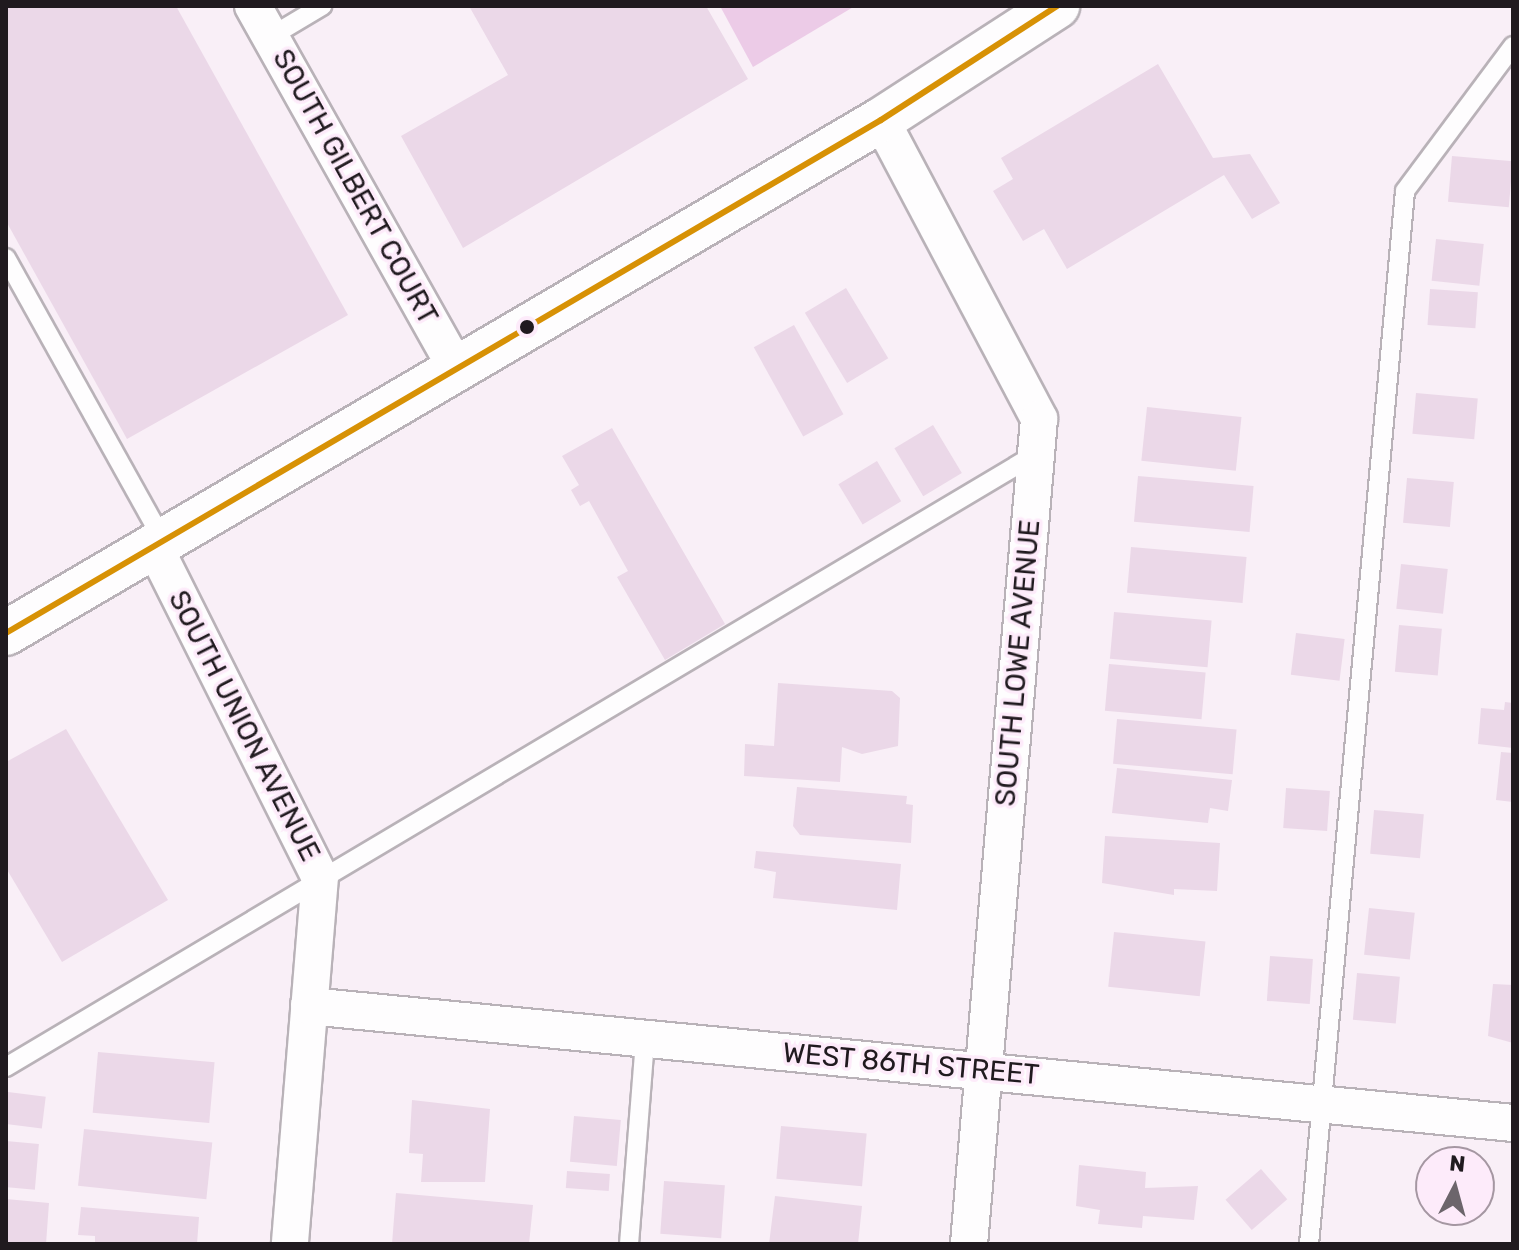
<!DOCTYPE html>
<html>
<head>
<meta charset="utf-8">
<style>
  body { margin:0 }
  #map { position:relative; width:1519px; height:1250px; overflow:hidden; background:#f9eff7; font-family:Rubik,sans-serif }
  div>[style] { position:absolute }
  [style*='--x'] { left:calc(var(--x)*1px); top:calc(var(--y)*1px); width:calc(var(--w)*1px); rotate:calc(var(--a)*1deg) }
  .green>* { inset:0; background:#eccbe7 }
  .building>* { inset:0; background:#ebd8e8; transform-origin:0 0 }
  .roads { filter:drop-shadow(2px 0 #b9b2b8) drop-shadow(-2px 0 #b9b2b8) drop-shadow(0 2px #b9b2b8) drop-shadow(0 -2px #b9b2b8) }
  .service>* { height:18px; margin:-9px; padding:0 9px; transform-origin:9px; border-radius:9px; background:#fefdfe }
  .minor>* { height:36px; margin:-18px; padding:0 18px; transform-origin:18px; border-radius:18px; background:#fefdfe }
  .tertiary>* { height:44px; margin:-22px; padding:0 22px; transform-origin:22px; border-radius:22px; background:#fefdfe }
  .bus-1>* { height:6px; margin:-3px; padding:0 3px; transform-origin:3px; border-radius:3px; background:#d79105 }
  .dots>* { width:22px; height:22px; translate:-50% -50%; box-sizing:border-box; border:4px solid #fdebfa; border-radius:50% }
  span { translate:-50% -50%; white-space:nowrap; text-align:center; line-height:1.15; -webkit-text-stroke:7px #fdebfa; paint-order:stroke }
  .street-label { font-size:28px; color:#201a1f }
  .frame { position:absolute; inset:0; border:8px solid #201a1f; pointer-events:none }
  .north { position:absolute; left:1415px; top:1146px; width:80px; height:80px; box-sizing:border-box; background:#fdebfa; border:2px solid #a597a2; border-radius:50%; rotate:6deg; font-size:22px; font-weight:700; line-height:32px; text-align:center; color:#201a1f }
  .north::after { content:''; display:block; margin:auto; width:28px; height:36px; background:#6c656b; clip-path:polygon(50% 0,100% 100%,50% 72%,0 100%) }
</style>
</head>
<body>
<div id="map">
  <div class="green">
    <i style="clip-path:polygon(720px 6px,855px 6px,753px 67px)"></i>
  </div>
  <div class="building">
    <i style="clip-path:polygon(6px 6px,176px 6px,348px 315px,127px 439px,6px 221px)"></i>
    <i style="clip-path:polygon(469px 6px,706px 6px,748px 79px,463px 248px,401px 136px,508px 75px)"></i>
    <i style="clip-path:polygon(1158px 64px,1213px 158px,1250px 154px,1280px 203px,1252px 219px,1224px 175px,1067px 269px,1044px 229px,1023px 241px,993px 191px,1013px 179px,1001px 158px)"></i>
    <i style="left:1452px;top:156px;width:61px;height:46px;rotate:5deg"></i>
    <i style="left:1436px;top:239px;width:48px;height:42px;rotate:6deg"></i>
    <i style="left:846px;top:288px;width:82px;height:48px;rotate:59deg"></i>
    <i style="left:1430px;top:289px;width:48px;height:36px;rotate:4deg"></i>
    <i style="left:794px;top:325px;width:102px;height:46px;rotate:61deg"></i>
    <i style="left:1416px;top:393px;width:62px;height:41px;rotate:5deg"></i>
    <i style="left:1147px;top:407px;width:95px;height:54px;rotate:6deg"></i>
    <i style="left:933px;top:425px;width:56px;height:45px;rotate:59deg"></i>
    <i style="clip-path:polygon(612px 428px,725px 624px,665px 660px,617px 577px,628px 571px,589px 501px,580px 506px,571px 490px,579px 485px,562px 456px)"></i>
    <i style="left:877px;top:461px;width:47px;height:45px;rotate:59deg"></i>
    <i style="left:1138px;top:476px;width:116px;height:46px;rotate:5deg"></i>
    <i style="left:1407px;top:478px;width:47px;height:45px;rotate:5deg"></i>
    <i style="left:1131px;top:547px;width:116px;height:46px;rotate:5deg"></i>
    <i style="left:1401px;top:564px;width:47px;height:45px;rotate:6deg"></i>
    <i style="left:1114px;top:612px;width:98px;height:47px;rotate:5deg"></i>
    <i style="left:1399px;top:625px;width:43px;height:47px;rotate:5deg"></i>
    <i style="left:1296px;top:633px;width:49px;height:42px;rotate:7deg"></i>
    <i style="left:1109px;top:664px;width:97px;height:47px;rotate:5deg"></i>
    <i style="clip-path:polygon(778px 683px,892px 691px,900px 698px,898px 746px,862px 754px,842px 747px,840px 782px,744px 776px,745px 744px,774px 746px)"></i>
    <i style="clip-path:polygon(1505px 702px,1513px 703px,1513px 748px,1478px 744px,1481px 708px,1504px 710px)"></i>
    <i style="left:1117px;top:719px;width:120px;height:45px;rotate:5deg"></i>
    <i style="clip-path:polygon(66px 729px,168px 900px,62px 962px,6px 868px,6px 762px)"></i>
    <i style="clip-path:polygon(1501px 752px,1513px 753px,1513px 802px,1496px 800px)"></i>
    <i style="clip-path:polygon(1117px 768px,1232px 780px,1228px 811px,1210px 808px,1208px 823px,1112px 813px)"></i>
    <i style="clip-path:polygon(797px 787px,907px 796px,906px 804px,913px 805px,911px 843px,800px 835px,793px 826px)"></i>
    <i style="left:1286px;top:788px;width:44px;height:40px;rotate:4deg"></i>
    <i style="left:1374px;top:810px;width:50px;height:44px;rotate:5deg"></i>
    <i style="clip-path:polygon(1105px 836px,1220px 843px,1217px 891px,1174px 889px,1174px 895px,1102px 883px)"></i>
    <i style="clip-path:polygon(756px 851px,901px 864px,897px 910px,773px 898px,776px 872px,754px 868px)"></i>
    <i style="left:1369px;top:908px;width:46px;height:47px;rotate:6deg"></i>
    <i style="left:1114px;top:932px;width:92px;height:55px;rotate:6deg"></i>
    <i style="left:1270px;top:956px;width:43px;height:45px;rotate:4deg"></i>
    <i style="left:1357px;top:973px;width:43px;height:47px;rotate:5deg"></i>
    <i style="clip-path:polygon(1493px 984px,1513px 985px,1513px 1043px,1488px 1036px)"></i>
    <i style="left:98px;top:1052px;width:117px;height:61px;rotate:5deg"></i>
    <i style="left:8px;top:1092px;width:38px;height:32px;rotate:7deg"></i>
    <i style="clip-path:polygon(412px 1100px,490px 1109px,485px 1182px,421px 1182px,423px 1154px,409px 1153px)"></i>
    <i style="left:574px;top:1116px;width:47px;height:46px;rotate:5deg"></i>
    <i style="left:781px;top:1126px;width:86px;height:53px;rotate:5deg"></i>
    <i style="left:84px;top:1129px;width:129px;height:57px;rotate:6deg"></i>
    <i style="left:6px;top:1141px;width:33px;height:46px;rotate:5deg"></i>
    <i style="clip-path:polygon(1079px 1165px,1146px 1172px,1145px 1188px,1198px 1186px,1194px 1220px,1143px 1216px,1142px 1228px,1098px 1224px,1100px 1210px,1076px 1206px)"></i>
    <i style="left:1261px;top:1169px;width:40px;height:47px;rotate:49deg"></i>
    <i style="left:567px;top:1171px;width:43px;height:17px;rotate:4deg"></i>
    <i style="left:664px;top:1181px;width:61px;height:53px;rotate:4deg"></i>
    <i style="clip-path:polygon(396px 1193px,533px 1205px,529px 1244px,392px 1244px)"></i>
    <i style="clip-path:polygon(775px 1196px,862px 1206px,858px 1244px,769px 1244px)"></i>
    <i style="clip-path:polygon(6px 1199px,49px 1203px,46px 1244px,6px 1244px)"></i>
    <i style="clip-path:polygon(81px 1207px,199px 1217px,197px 1244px,95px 1244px,95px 1236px,78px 1235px)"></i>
  </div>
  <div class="roads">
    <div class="service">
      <i style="--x:270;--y:37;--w:61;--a:-30.8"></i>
      <i style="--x:6;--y:258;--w:323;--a:60.9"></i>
      <i style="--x:6;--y:1067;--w:1199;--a:-30.76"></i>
      <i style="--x:629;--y:1244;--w:206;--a:-85.5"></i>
      <i style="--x:1309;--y:1244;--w:1057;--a:-84.79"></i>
      <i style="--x:1405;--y:191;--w:181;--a:-53.3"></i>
    </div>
    <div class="minor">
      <i style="--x:253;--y:6;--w:415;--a:60.7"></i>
      <i style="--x:881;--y:120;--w:338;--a:62.1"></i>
      <i style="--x:1039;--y:419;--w:828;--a:94.85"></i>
      <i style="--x:154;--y:546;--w:370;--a:63.4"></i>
      <i style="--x:320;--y:877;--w:368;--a:94.7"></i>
      <i style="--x:309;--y:1006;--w:1210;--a:5.55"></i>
    </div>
    <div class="tertiary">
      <i style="--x:6;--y:633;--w:1014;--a:-30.38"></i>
      <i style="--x:881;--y:120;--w:210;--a:-32.9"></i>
    </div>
  </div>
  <div class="bus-1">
    <i style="--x:6;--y:633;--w:1014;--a:-30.38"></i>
    <i style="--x:881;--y:120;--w:210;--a:-32.9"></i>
  </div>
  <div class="dots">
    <i style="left:527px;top:327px;background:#201a1f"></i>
  </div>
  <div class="street-label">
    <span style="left:355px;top:187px;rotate:61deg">SOUTH GILBERT COURT</span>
    <span style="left:1018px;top:663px;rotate:-85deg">SOUTH LOWE AVENUE</span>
    <span style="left:244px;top:726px;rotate:63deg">SOUTH UNION AVENUE</span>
    <span style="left:911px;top:1064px;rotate:5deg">WEST 86TH STREET</span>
  </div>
  <div class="frame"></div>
  <div class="north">N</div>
</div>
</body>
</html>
